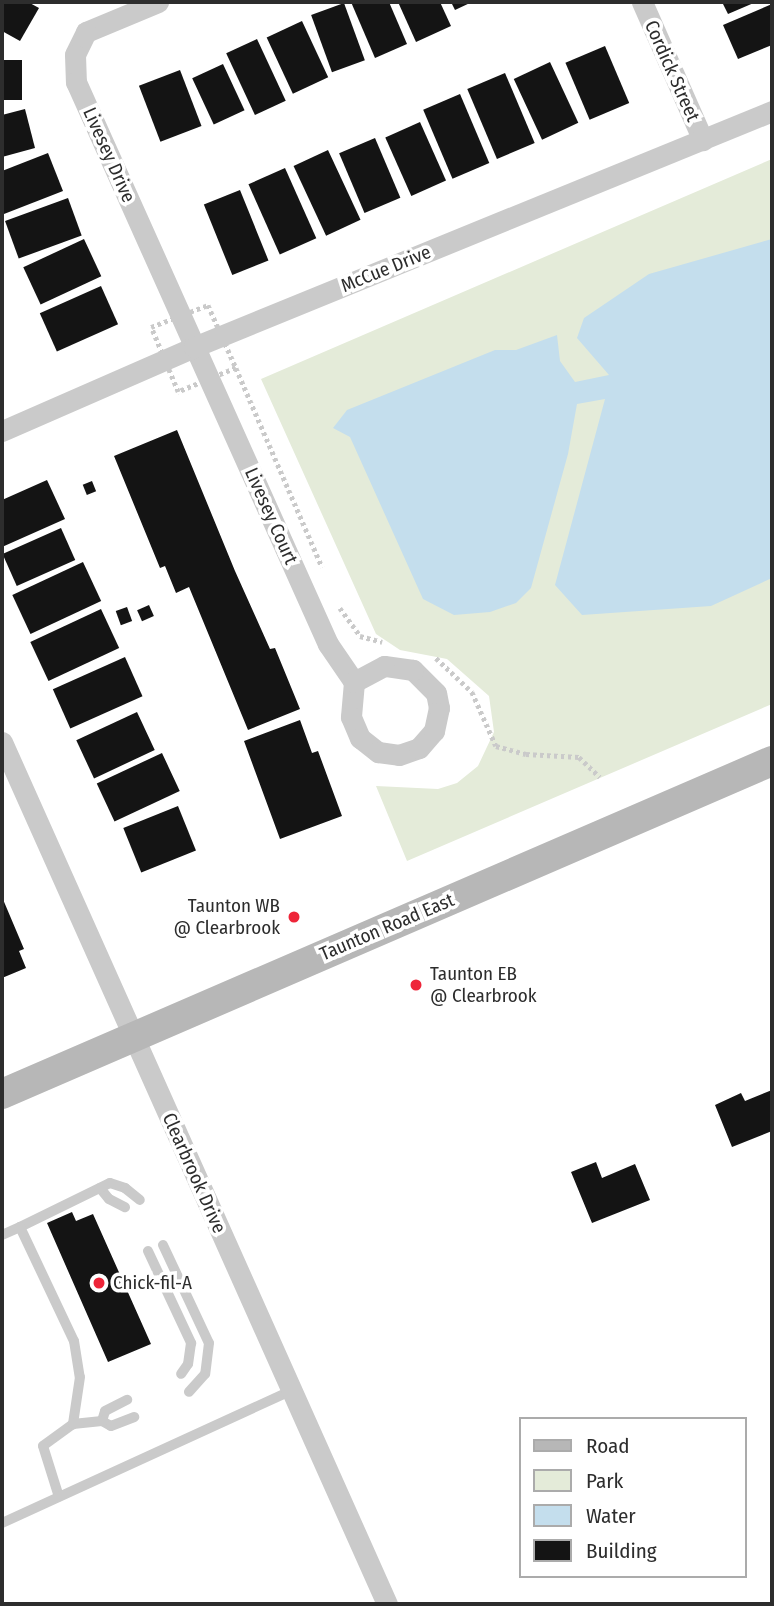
<!DOCTYPE html>
<html>
<head>
<meta charset="utf-8">
<style>
  body { margin:0 }
  #map { position:relative; width:774px; height:1606px; overflow:hidden; background:#fff; font-family:"Fira Sans Condensed",sans-serif }
  div>[style] { position:absolute }
  [style*='--x'] { left:calc(var(--x)*1px); top:calc(var(--y)*1px); width:calc(var(--w)*1px); rotate:calc(var(--a)*1deg) }
  .green>* { inset:0; background:#e4ebd9 }
  .water>* { inset:0; background:#c4deed }
  .building>* { inset:0; background:#141414; transform-origin:0 0 }
  .path>* { height:4.5px; margin-top:-2.25px; transform-origin:0; background:repeating-linear-gradient(90deg,#cacaca 0 3.5px,transparent 0 7px) }
  .service>* { height:10px; margin:-5px; padding:0 5px; transform-origin:5px; border-radius:5px; background:#cacaca }
  .minor>* { height:21px; margin:-10.5px; padding:0 10.5px; transform-origin:10.5px; border-radius:10.5px; background:#cacaca }
  .secondary>* { height:30px; margin:-15px; padding:0 15px; transform-origin:15px; border-radius:15px; background:#b7b7b7 }
  .dots>* { width:19px; height:19px; translate:-50% -50%; box-sizing:border-box; border:4px solid #fff; border-radius:50% }
  span { translate:-50% -50%; white-space:nowrap; text-align:center; line-height:1.15; -webkit-text-stroke:7px #fff; paint-order:stroke }
  .street-label { font-size:19px; color:#2d2d2d }
  .poi-label { font-size:19px; color:#2d2d2d }
  .right { translate:-100% -50%; text-align:right }
  .left { translate:0 -50%; text-align:left }
  .frame { position:absolute; inset:0; border:4px solid #2d2d2d; pointer-events:none }
  .legend { position:absolute; left:519px; top:1417px; width:228px; height:161px; box-sizing:border-box; background:#fff; border:2px solid #ababab; margin:0; padding:9px 12px; list-style:none; font-size:21px; color:#2d2d2d }
  .legend li { display:flex; align-items:center; gap:14px; height:35px }
  .legend b { width:35px; border:2px solid #ababab }
</style>
</head>
<body>
<div id="map">
  <div class="green">
    <i style="clip-path:polygon(772px 159px,772px 704px,407px 861px,376px 786px,438px 789px,457px 783px,478px 766px,494px 732px,489px 696px,447px 659px,400px 650px,376px 634px,261px 379px)"></i>
  </div>
  <div class="water">
    <i style="clip-path:polygon(772px 239px,772px 578px,711px 606px,582px 615px,555px 585px,605px 399px,577px 404px,568px 454px,531px 588px,516px 603px,490px 612px,454px 615px,423px 599px,350px 437px,333px 428px,347px 410px,495px 350px,516px 350px,557px 335px,560px 361px,575px 382px,609px 375px,577px 338px,584px 318px,649px 274px)"></i>
  </div>
  <div class="building">
    <i style="clip-path:polygon(2px 2px,28px 2px,39px 8px,20px 41px,2px 31px)"></i>
    <i style="clip-path:polygon(351px 2px,389px 2px,407px 44px,375px 58px)"></i>
    <i style="clip-path:polygon(398px 2px,440px 2px,451px 26px,416px 42px)"></i>
    <i style="clip-path:polygon(451px 2px,472px 2px,455px 10px)"></i>
    <i style="clip-path:polygon(722px 2px,756px 2px,728px 14px)"></i>
    <i style="left:344px;top:3px;width:61px;height:35px;rotate:70deg"></i>
    <i style="clip-path:polygon(772px 4px,772px 45px,738px 59px,723px 25px)"></i>
    <i style="left:302px;top:21px;width:62px;height:39px;rotate:65deg"></i>
    <i style="left:257px;top:39px;width:68px;height:34px;rotate:65deg"></i>
    <i style="left:605px;top:46px;width:62px;height:43px;rotate:67deg"></i>
    <i style="left:2px;top:60px;width:20px;height:40px"></i>
    <i style="left:550px;top:62px;width:67px;height:40px;rotate:65deg"></i>
    <i style="left:223px;top:64px;width:51px;height:34px;rotate:65deg"></i>
    <i style="left:180px;top:70px;width:60px;height:44px;rotate:69deg"></i>
    <i style="left:505px;top:73px;width:76px;height:41px;rotate:67deg"></i>
    <i style="left:460px;top:94px;width:75px;height:40px;rotate:67deg"></i>
    <i style="clip-path:polygon(25px 109px,35px 148px,2px 157px,2px 115px)"></i>
    <i style="left:420px;top:122px;width:64px;height:38px;rotate:66deg"></i>
    <i style="left:375px;top:138px;width:65px;height:39px;rotate:67deg"></i>
    <i style="left:328px;top:150px;width:77px;height:38px;rotate:65deg"></i>
    <i style="clip-path:polygon(48px 153px,63px 191px,4px 214px,2px 171px)"></i>
    <i style="left:285px;top:168px;width:77px;height:40px;rotate:66deg"></i>
    <i style="left:240px;top:190px;width:76px;height:39px;rotate:68deg"></i>
    <i style="left:68px;top:198px;width:40px;height:67px;rotate:70deg"></i>
    <i style="left:84px;top:239px;width:41px;height:67px;rotate:65deg"></i>
    <i style="left:101px;top:286px;width:42px;height:67px;rotate:66deg"></i>
    <i style="clip-path:polygon(177px 430px,235px 571px,270px 649px,275px 648px,300px 709px,248px 730px,189px 587px,176px 593px,165px 566px,160px 568px,114px 456px)"></i>
    <i style="clip-path:polygon(47px 480px,65px 519px,2px 547px,2px 500px)"></i>
    <i style="left:92px;top:481px;width:11px;height:10px;rotate:68deg"></i>
    <i style="left:61px;top:528px;width:35px;height:64px;rotate:66deg"></i>
    <i style="left:83px;top:562px;width:43px;height:78px;rotate:65deg"></i>
    <i style="left:149px;top:605px;width:12px;height:13px;rotate:66deg"></i>
    <i style="left:127px;top:607px;width:15px;height:12px;rotate:70deg"></i>
    <i style="left:101px;top:609px;width:43px;height:78px;rotate:65deg"></i>
    <i style="left:125px;top:657px;width:43px;height:79px;rotate:66deg"></i>
    <i style="left:137px;top:712px;width:42px;height:67px;rotate:65deg"></i>
    <i style="clip-path:polygon(300px 720px,312px 753px,318px 751px,342px 816px,280px 839px,244px 741px)"></i>
    <i style="left:162px;top:753px;width:42px;height:72px;rotate:65deg"></i>
    <i style="left:178px;top:806px;width:48px;height:59px;rotate:68deg"></i>
    <i style="clip-path:polygon(2px 897px,24px 949px,19px 951px,26px 968px,2px 978px)"></i>
    <i style="clip-path:polygon(772px 1090px,772px 1131px,732px 1147px,715px 1105px,741px 1093px,745px 1101px)"></i>
    <i style="clip-path:polygon(596px 1162px,602px 1178px,635px 1164px,650px 1200px,592px 1223px,571px 1172px)"></i>
    <i style="clip-path:polygon(72px 1212px,76px 1221px,93px 1214px,151px 1344px,108px 1362px,47px 1223px)"></i>
  </div>
  <div class="path">
    <i style="--x:208;--y:305;--w:69;--a:66"></i>
    <i style="--x:236;--y:368;--w:63;--a:157.5"></i>
    <i style="--x:178;--y:392;--w:70;--a:-112.6"></i>
    <i style="--x:151;--y:327;--w:61;--a:-21.1"></i>
    <i style="--x:236;--y:368;--w:217;--a:66.6"></i>
    <i style="--x:340;--y:608;--w:34;--a:54"></i>
    <i style="--x:360;--y:636;--w:23;--a:15"></i>
    <i style="--x:436;--y:658;--w:50;--a:43.4"></i>
    <i style="--x:472;--y:692;--w:59;--a:66"></i>
    <i style="--x:496;--y:746;--w:31;--a:15"></i>
    <i style="--x:526;--y:754;--w:53;--a:3.2"></i>
    <i style="--x:579;--y:757;--w:29;--a:44"></i>
  </div>
  <div class="service">
    <i style="--x:100;--y:1188;--w:14;--a:51"></i>
    <i style="--x:109;--y:1199;--w:18;--a:27"></i>
    <i style="--x:20;--y:1227;--w:100;--a:-26.1"></i>
    <i style="--x:110;--y:1183;--w:16;--a:18"></i>
    <i style="--x:125;--y:1188;--w:19;--a:39"></i>
    <i style="--x:2;--y:1235;--w:20;--a:-24"></i>
    <i style="--x:20;--y:1227;--w:126;--a:64.7"></i>
    <i style="--x:74;--y:1341;--w:36;--a:81"></i>
    <i style="--x:80;--y:1377;--w:48;--a:98.5"></i>
    <i style="--x:73;--y:1424;--w:37;--a:144"></i>
    <i style="--x:43;--y:1446;--w:53;--a:72.6"></i>
    <i style="--x:163;--y:1245;--w:108;--a:64.9"></i>
    <i style="--x:209;--y:1343;--w:31;--a:97"></i>
    <i style="--x:205;--y:1374;--w:24;--a:132"></i>
    <i style="--x:148;--y:1251;--w:102;--a:64.9"></i>
    <i style="--x:191;--y:1343;--w:21;--a:98"></i>
    <i style="--x:188;--y:1364;--w:12;--a:125"></i>
    <i style="--x:102;--y:1421;--w:10;--a:-73"></i>
    <i style="--x:105;--y:1411;--w:25;--a:-27"></i>
    <i style="--x:73;--y:1424;--w:29;--a:-6"></i>
    <i style="--x:102;--y:1421;--w:10;--a:29"></i>
    <i style="--x:111;--y:1426;--w:25;--a:-21"></i>
    <i style="--x:2;--y:1523;--w:319;--a:-24.6"></i>
  </div>
  <div class="minor">
    <i style="--x:158;--y:2;--w:78;--a:157.4"></i>
    <i style="--x:86;--y:32;--w:25;--a:116"></i>
    <i style="--x:75;--y:55;--w:27;--a:88"></i>
    <i style="--x:76;--y:82;--w:616;--a:65.85"></i>
    <i style="--x:328;--y:644;--w:46;--a:55.6"></i>
    <i style="--x:354;--y:682;--w:35;--a:95"></i>
    <i style="--x:351;--y:717;--w:23;--a:67"></i>
    <i style="--x:360;--y:738;--w:23;--a:38"></i>
    <i style="--x:378;--y:752;--w:21;--a:8"></i>
    <i style="--x:399;--y:755;--w:21;--a:-19"></i>
    <i style="--x:419;--y:748;--w:23;--a:-49"></i>
    <i style="--x:434;--y:731;--w:24;--a:-78"></i>
    <i style="--x:439;--y:708;--w:15;--a:-101"></i>
    <i style="--x:436;--y:693;--w:33;--a:-135"></i>
    <i style="--x:413;--y:670;--w:29;--a:-172"></i>
    <i style="--x:384;--y:666;--w:34;--a:152"></i>
    <i style="--x:642;--y:2;--w:151;--a:66.2"></i>
    <i style="--x:2;--y:431;--w:210;--a:-23.6"></i>
    <i style="--x:194;--y:347;--w:624;--a:-22.21"></i>
    <i style="--x:2;--y:742;--w:944;--a:65.93"></i>
  </div>
  <div class="secondary">
    <i style="--x:2;--y:1094;--w:839;--a:-23.39"></i>
  </div>
  <div class="dots">
    <i style="left:294px;top:917px;background:#ee2539"></i>
    <i style="left:416px;top:985px;background:#ee2539"></i>
    <i style="left:99px;top:1283px;background:#ee2539"></i>
  </div>
  <div class="street-label">
    <span style="left:672px;top:71px;rotate:66deg">Cordick Street</span>
    <span style="left:109px;top:155px;rotate:66deg">Livesey Drive</span>
    <span style="left:386px;top:269px;rotate:-22deg">McCue Drive</span>
    <span style="left:271px;top:516px;rotate:66deg">Livesey Court</span>
    <span style="left:387px;top:927px;rotate:-23deg">Taunton Road East</span>
    <span style="left:194px;top:1173px;rotate:66deg">Clearbrook Drive</span>
  </div>
  <div class="poi-label">
    <span class="right" style="left:280px;top:917px">Taunton WB<br>@ Clearbrook</span>
    <span class="left" style="left:430px;top:985px">Taunton EB<br>@ Clearbrook</span>
    <span class="left" style="left:113px;top:1283px">Chick-fil-A</span>
  </div>
  <div class="frame"></div>
  <ul class="legend">
  <li><b style="height:9px;background:#b7b7b7"></b>Road</li>
  <li><b style="height:19px;background:#e4ebd9"></b>Park</li>
  <li><b style="height:19px;background:#c4deed"></b>Water</li>
  <li><b style="height:19px;background:#141414"></b>Building</li>
  </ul>
</div>
</body>
</html>
